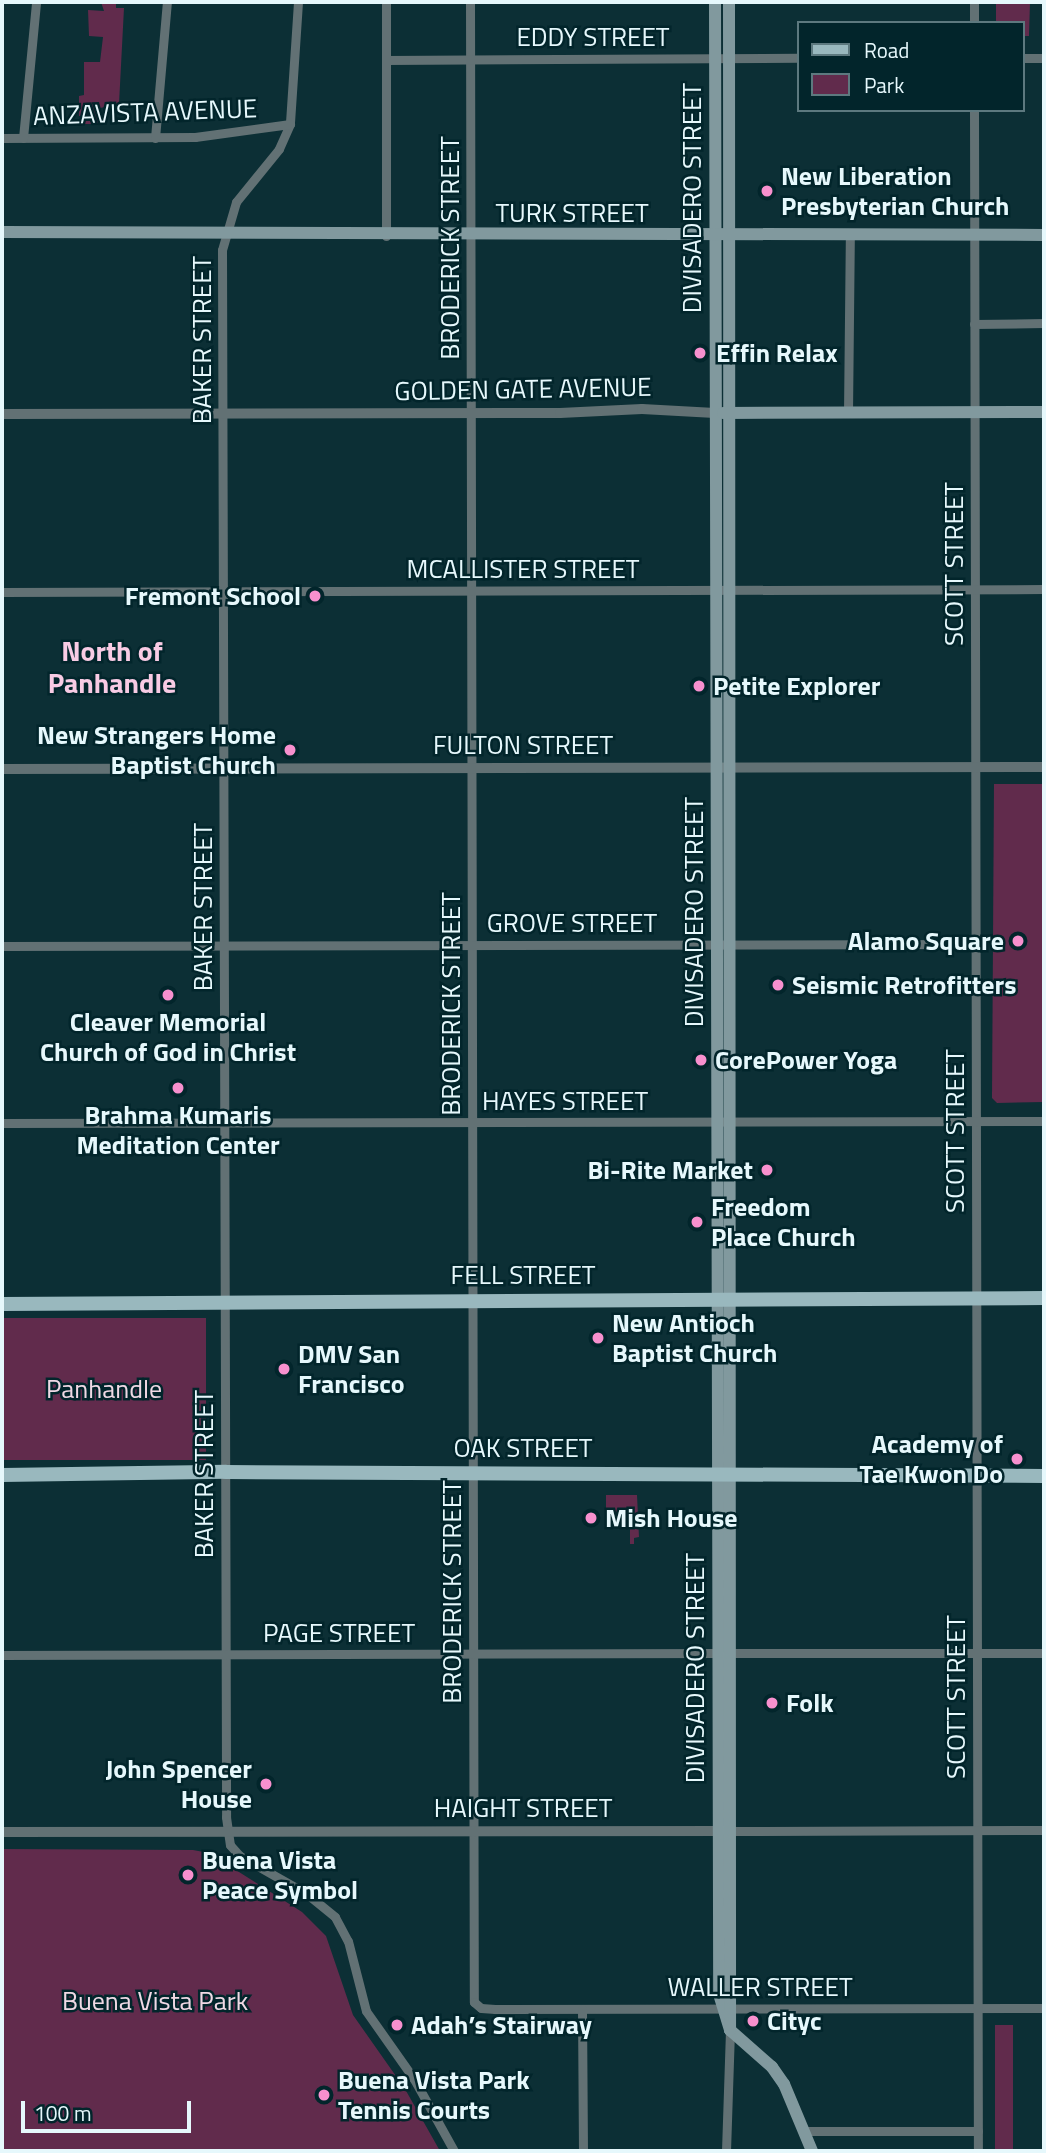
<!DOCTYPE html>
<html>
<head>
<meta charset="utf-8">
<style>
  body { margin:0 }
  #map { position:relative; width:1046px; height:2153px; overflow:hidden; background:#0c2f35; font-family:"Titillium Web",sans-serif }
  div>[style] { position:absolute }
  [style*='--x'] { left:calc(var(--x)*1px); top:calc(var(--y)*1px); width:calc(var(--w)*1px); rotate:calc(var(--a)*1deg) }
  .green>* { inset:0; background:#612b4c; transform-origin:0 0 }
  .minor>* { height:9px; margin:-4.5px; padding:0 4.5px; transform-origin:4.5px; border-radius:4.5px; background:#627174 }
  .tertiary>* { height:10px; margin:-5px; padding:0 5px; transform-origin:5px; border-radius:5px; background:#627174 }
  .secondary>* { height:12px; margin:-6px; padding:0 6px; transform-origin:6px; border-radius:6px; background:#81999e }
  .primary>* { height:14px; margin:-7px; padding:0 7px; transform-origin:7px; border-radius:7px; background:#99b8be }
  .dots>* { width:19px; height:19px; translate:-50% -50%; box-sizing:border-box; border:4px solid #02252b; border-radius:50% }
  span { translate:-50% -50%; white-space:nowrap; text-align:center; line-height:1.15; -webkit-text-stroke:5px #02252b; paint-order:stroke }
  .street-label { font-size:26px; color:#e6f8fc }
  .poi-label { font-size:26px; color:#e6f8fc; font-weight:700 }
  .left { translate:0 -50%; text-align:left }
  .right { translate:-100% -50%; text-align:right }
  .park-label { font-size:26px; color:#f0d9e5 }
  .neighbourhood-label { font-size:28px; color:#f8cbe4; font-weight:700 }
  .frame { position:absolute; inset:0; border:4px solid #e6f8fc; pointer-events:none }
  .legend { position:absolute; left:797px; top:21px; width:228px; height:91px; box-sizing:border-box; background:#02252b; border:2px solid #5d797f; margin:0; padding:9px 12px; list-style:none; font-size:21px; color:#e6f8fc }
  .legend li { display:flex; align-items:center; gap:14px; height:35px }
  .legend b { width:35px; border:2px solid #5d797f }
  .scale { position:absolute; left:21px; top:2101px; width:170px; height:32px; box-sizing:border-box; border:4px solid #e6f8fc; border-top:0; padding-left:9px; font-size:21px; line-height:24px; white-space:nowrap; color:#e6f8fc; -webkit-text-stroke:5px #02252b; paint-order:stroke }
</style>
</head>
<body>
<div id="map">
  <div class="green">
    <i style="clip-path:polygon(101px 2px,116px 2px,116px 8px,124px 8px,119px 104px,100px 108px,104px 124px,84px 124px,84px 116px,79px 116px,79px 96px,84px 95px,84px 62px,100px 62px,103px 37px,89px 36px,88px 10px,104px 11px)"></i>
    <i style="clip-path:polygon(996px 2px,1030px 2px,1029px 36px,1023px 36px,1023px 23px,996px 23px)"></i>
    <i style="clip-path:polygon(994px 784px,1044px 784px,1044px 1102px,997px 1103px,992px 1098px)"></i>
    <i style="left:2px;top:1318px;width:204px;height:142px"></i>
    <i style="clip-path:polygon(606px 1495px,637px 1495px,639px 1537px,634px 1538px,634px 1544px,630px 1544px,630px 1526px,606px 1526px)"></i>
    <i style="clip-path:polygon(2px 1849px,193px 1850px,209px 1853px,302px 1912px,326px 1936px,353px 2015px,405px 2089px,440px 2151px,2px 2151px)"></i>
    <i style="left:995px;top:2025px;width:18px;height:126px"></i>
  </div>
  <div class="minor">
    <i style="--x:298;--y:2;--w:122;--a:93.8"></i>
    <i style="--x:290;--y:124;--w:27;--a:114"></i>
    <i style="--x:279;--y:149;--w:68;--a:129.1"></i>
    <i style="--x:236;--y:202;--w:50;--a:106.3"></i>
    <i style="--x:222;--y:250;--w:1567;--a:89.85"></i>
    <i style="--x:226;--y:1817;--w:28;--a:82"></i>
    <i style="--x:230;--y:1845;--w:15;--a:48"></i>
    <i style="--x:240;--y:1856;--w:77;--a:29.6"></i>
    <i style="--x:307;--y:1894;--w:36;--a:39"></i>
    <i style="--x:335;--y:1917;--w:27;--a:62"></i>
    <i style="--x:348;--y:1941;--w:72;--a:75.6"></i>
    <i style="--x:366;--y:2011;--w:83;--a:54.8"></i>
    <i style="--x:414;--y:2079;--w:82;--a:60.9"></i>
    <i style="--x:470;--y:2;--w:2000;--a:89.89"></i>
    <i style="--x:474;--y:2002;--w:9;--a:41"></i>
    <i style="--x:481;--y:2008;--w:14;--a:4"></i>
    <i style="--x:495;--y:2009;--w:549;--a:-0.1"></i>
    <i style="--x:974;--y:2;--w:21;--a:90"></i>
    <i style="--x:1023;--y:58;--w:21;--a:0"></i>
    <i style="--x:386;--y:60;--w:413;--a:-0.3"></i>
    <i style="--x:974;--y:110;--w:2041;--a:89.89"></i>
    <i style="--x:2;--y:138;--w:193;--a:-0.3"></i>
    <i style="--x:195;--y:137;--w:96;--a:-7.8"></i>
    <i style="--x:23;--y:138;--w:137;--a:-84.5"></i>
    <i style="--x:155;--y:138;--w:137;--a:-85"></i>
    <i style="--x:386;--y:236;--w:234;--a:-90"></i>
    <i style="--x:974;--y:324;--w:70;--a:-0.8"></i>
    <i style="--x:848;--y:413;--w:177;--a:-89.4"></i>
    <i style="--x:2;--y:592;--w:1042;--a:-0.16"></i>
    <i style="--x:2;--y:946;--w:973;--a:-0.12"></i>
    <i style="--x:2;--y:1123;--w:1042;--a:-0.11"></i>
    <i style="--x:732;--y:1653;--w:312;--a:0"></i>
    <i style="--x:2;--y:1655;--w:716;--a:-0.16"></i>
    <i style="--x:732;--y:1831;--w:312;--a:-0.2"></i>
    <i style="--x:582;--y:2009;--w:142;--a:89.6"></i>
    <i style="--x:804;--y:2131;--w:174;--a:0"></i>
    <i style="--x:726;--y:2151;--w:121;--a:-88.1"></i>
  </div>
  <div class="tertiary">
    <i style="--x:2;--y:414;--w:558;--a:-0.1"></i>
    <i style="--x:560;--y:413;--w:82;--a:-2.8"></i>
    <i style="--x:642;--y:409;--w:73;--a:3.1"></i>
    <i style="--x:2;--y:769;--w:1042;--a:-0.11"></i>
    <i style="--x:2;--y:1832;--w:724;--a:-0.08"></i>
  </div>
  <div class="secondary">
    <i style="--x:715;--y:2;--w:1992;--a:89.88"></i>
    <i style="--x:719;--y:1994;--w:38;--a:73"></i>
    <i style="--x:730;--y:2030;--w:56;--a:41.4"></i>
    <i style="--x:772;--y:2067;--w:21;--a:55"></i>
    <i style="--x:784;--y:2084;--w:73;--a:67.3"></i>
    <i style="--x:729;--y:2;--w:2028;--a:89.97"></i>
    <i style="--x:2;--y:232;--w:1042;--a:0.16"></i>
    <i style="--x:723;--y:413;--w:321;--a:-0.2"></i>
  </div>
  <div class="primary">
    <i style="--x:2;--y:1304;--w:1042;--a:-0.33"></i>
    <i style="--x:2;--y:1475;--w:224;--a:-0.8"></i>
    <i style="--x:226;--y:1472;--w:818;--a:0.28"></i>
  </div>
  <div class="dots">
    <i style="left:767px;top:191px;background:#f790ce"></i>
    <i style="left:700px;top:353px;background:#f790ce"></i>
    <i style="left:315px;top:596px;background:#f790ce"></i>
    <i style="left:699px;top:686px;background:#f790ce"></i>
    <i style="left:290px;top:750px;background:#f790ce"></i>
    <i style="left:1018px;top:941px;background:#f790ce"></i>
    <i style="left:778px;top:985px;background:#f790ce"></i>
    <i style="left:168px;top:995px;background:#f790ce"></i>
    <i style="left:701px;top:1060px;background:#f790ce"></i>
    <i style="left:178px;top:1088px;background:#f790ce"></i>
    <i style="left:767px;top:1170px;background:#f790ce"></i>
    <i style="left:697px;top:1222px;background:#f790ce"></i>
    <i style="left:598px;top:1338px;background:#f790ce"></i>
    <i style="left:284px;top:1369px;background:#f790ce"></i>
    <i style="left:1017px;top:1459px;background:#f790ce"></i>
    <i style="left:591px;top:1518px;background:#f790ce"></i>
    <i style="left:772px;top:1703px;background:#f790ce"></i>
    <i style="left:266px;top:1784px;background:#f790ce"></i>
    <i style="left:188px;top:1875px;background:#f790ce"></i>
    <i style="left:753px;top:2021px;background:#f790ce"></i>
    <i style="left:397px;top:2025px;background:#f790ce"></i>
    <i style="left:324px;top:2095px;background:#f790ce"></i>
  </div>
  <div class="street-label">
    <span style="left:593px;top:37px">EDDY STREET</span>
    <span style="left:145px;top:112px;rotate:-2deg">ANZAVISTA AVENUE</span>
    <span style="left:692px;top:198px;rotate:-90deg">DIVISADERO STREET</span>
    <span style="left:572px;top:213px">TURK STREET</span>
    <span style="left:450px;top:248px;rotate:-90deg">BRODERICK STREET</span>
    <span style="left:202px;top:340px;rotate:-90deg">BAKER STREET</span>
    <span style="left:523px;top:389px;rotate:-1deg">GOLDEN GATE AVENUE</span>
    <span style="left:954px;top:564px;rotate:-90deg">SCOTT STREET</span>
    <span style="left:523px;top:569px">MCALLISTER STREET</span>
    <span style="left:523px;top:745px">FULTON STREET</span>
    <span style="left:203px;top:907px;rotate:-90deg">BAKER STREET</span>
    <span style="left:694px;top:912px;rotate:-90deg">DIVISADERO STREET</span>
    <span style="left:572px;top:923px">GROVE STREET</span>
    <span style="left:451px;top:1004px;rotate:-90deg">BRODERICK STREET</span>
    <span style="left:565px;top:1101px">HAYES STREET</span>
    <span style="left:955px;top:1131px;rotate:-90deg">SCOTT STREET</span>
    <span style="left:523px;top:1275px">FELL STREET</span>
    <span style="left:523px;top:1448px">OAK STREET</span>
    <span style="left:204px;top:1474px;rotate:-90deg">BAKER STREET</span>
    <span style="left:452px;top:1592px;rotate:-90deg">BRODERICK STREET</span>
    <span style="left:339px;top:1633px">PAGE STREET</span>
    <span style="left:695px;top:1668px;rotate:-90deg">DIVISADERO STREET</span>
    <span style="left:956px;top:1697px;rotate:-90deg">SCOTT STREET</span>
    <span style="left:523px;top:1808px">HAIGHT STREET</span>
    <span style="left:760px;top:1987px">WALLER STREET</span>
  </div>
  <div class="poi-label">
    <span class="left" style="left:781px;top:191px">New Liberation<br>Presbyterian Church</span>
    <span class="left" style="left:716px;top:353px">Effin Relax</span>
    <span class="right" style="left:301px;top:596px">Fremont School</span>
    <span class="left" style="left:713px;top:686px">Petite Explorer</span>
    <span class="right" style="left:276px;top:750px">New Strangers Home<br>Baptist Church</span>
    <span class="right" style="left:1004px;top:941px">Alamo Square</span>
    <span class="left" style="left:792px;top:985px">Seismic Retrofitters</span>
    <span style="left:168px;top:1037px">Cleaver Memorial<br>Church of God in Christ</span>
    <span class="left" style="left:715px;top:1060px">CorePower Yoga</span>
    <span style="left:178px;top:1130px">Brahma Kumaris<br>Meditation Center</span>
    <span class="right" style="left:753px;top:1170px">Bi-Rite Market</span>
    <span class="left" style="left:711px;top:1222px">Freedom<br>Place Church</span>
    <span class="left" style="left:612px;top:1338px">New Antioch<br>Baptist Church</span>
    <span class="left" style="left:298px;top:1369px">DMV San<br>Francisco</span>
    <span class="right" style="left:1003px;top:1459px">Academy of<br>Tae Kwon Do</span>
    <span class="left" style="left:605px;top:1518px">Mish House</span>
    <span class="left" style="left:786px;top:1703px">Folk</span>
    <span class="right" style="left:252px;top:1784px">John Spencer<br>House</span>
    <span class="left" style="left:202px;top:1875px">Buena Vista<br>Peace Symbol</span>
    <span class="left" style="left:767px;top:2021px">Cityc</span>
    <span class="left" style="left:411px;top:2025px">Adah’s Stairway</span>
    <span class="left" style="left:338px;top:2095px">Buena Vista Park<br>Tennis Courts</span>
  </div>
  <div class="park-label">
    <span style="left:104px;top:1389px">Panhandle</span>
    <span style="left:155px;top:2001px">Buena Vista Park</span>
  </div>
  <div class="neighbourhood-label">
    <span style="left:112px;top:667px">North of<br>Panhandle</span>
  </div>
  <div class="frame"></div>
  <ul class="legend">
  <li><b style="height:9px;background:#99b8be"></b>Road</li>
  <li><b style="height:19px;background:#612b4c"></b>Park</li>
  </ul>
  <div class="scale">100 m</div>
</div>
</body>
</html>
